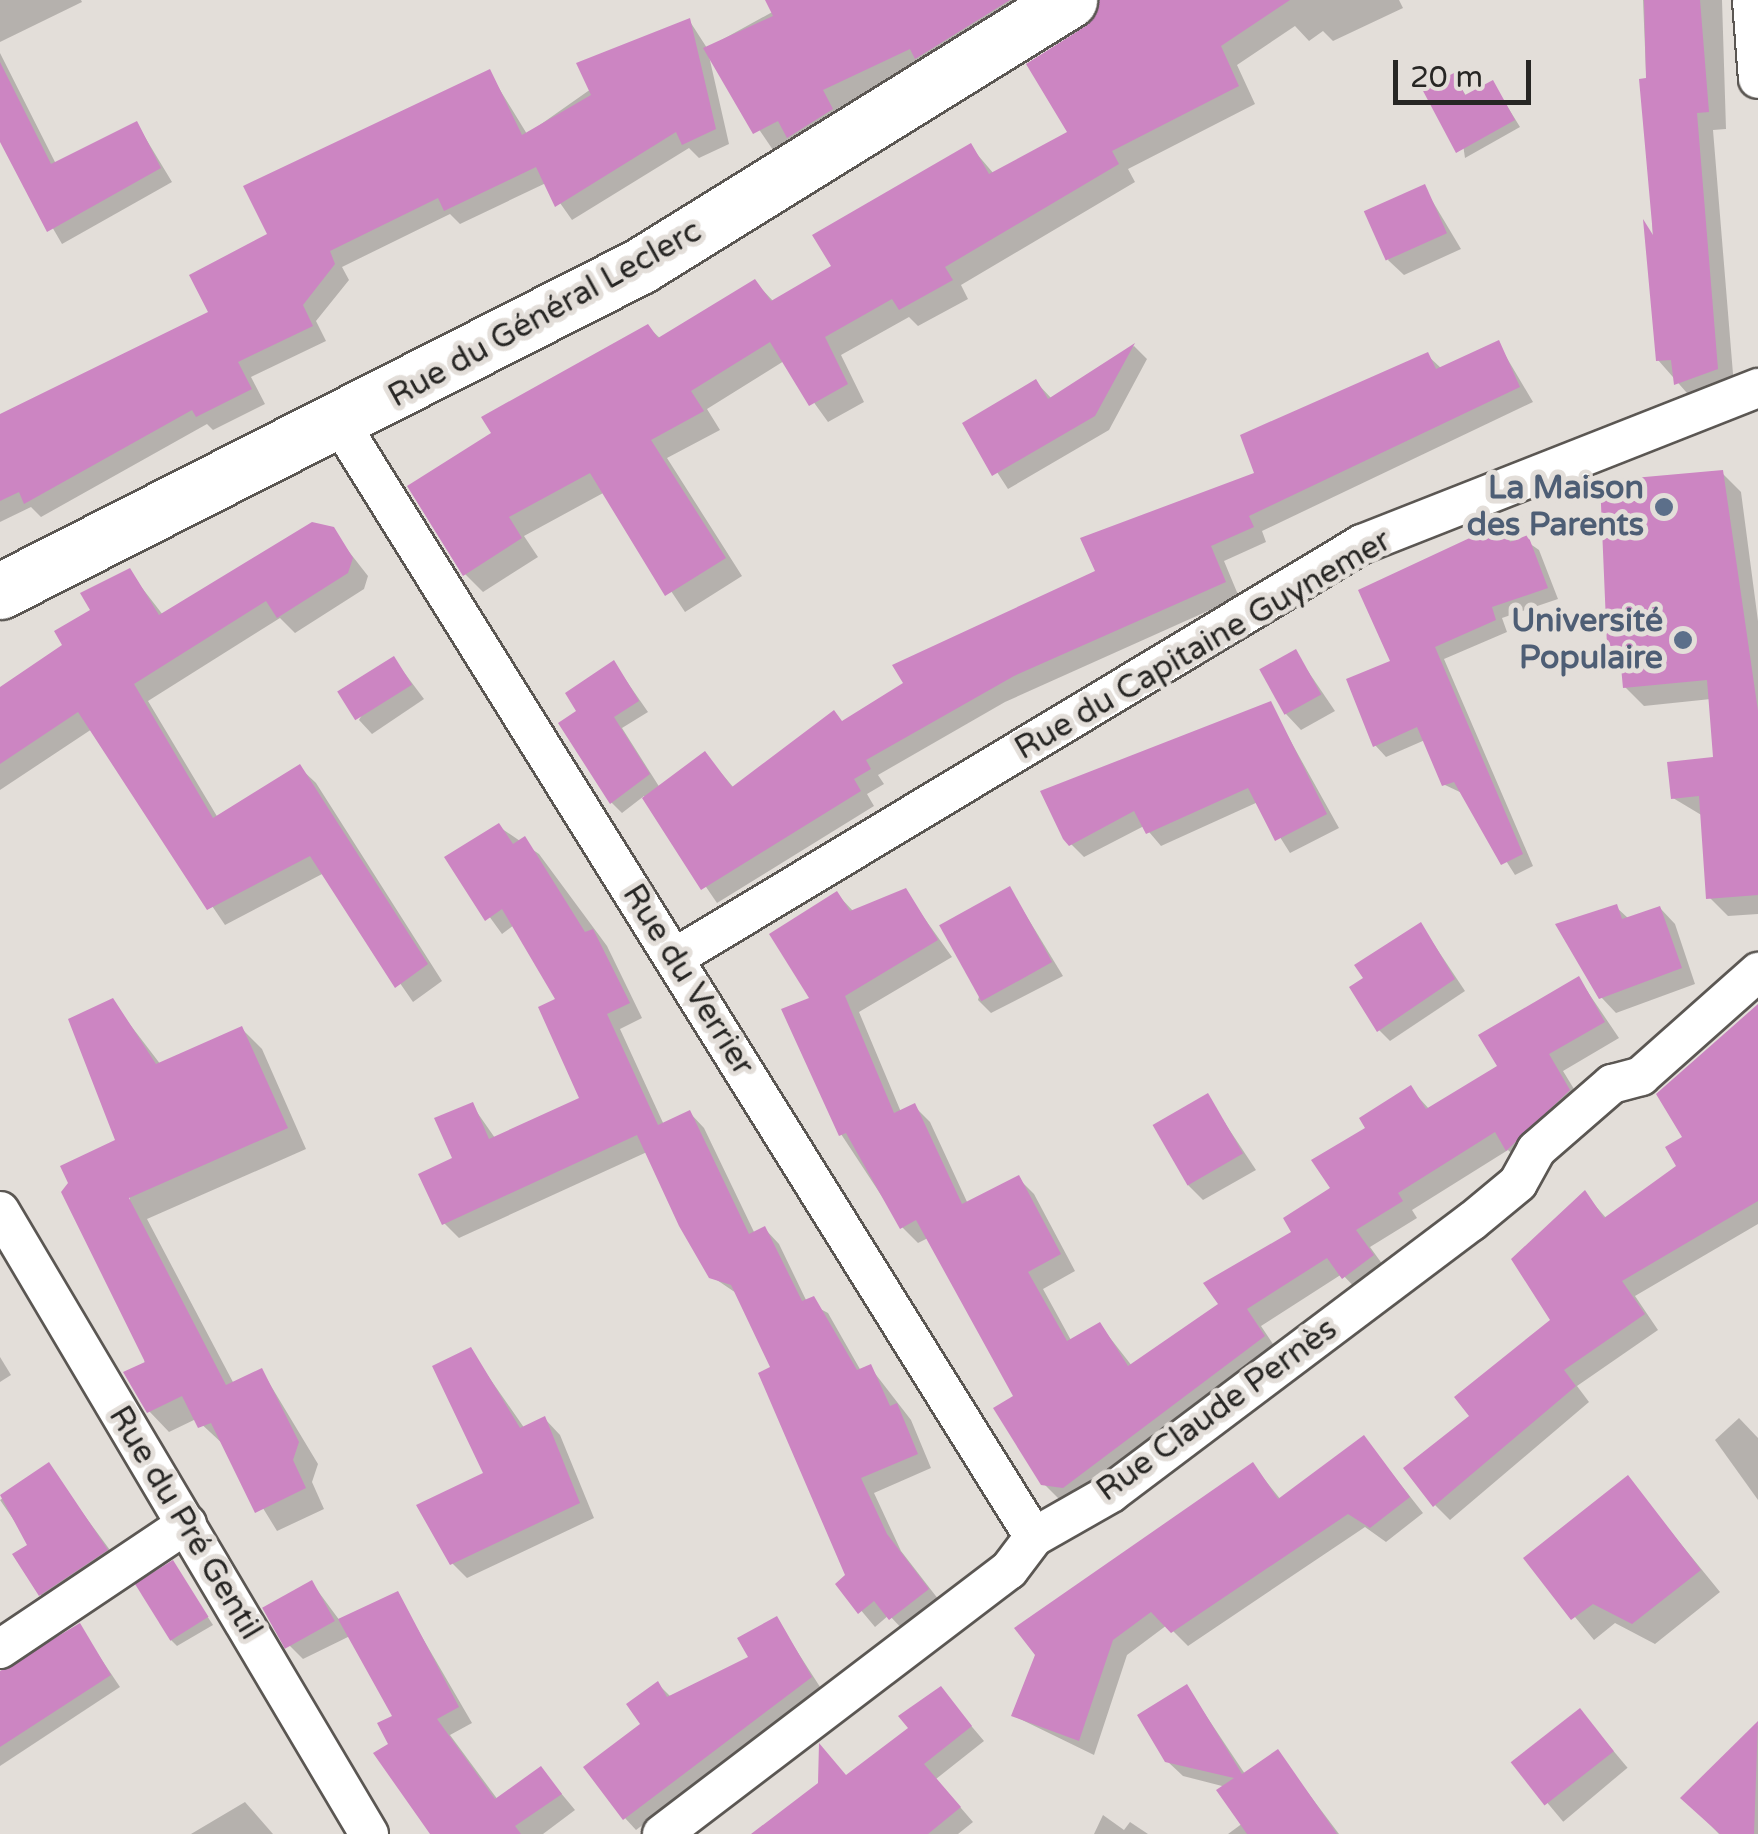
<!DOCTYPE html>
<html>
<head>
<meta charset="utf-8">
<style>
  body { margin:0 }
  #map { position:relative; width:1758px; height:1834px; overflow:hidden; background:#e3ded9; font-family:"Varela Round",sans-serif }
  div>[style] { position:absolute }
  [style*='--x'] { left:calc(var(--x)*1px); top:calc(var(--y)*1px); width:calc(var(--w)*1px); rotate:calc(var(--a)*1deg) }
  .shadow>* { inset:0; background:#0003; transform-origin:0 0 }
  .building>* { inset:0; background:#cc85c2; transform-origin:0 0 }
  .roads { filter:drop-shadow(2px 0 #5b5753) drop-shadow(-2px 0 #5b5753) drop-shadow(0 2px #5b5753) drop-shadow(0 -2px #5b5753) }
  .street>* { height:38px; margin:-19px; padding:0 19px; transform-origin:19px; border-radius:19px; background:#fff }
  .secondary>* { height:55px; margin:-27.5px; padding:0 27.5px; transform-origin:27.5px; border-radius:27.5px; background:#fff }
  .dots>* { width:28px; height:28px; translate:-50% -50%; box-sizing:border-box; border:5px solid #e3ded9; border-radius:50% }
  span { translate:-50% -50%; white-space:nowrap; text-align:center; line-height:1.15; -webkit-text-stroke:10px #e3ded9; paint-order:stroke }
  .street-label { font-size:32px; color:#272624 }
  .service-label { font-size:32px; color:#4e5e75; font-weight:700 }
  .right { translate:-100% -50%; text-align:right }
  .scale { position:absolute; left:1393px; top:60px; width:138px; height:45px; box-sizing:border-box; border:5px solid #272624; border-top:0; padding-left:12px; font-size:30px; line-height:35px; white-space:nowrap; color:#272624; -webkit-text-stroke:8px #e3ded9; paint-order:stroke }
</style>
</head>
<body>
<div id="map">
  <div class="shadow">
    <i style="clip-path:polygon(0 0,81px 0,82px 2px,0 42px)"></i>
    <i style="clip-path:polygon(794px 0,1055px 0,839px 108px,849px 128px,773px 150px,709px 56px,729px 144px,699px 158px,689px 148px,572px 220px,546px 183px,460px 224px,450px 214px,342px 267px,349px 280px,316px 321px,326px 341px,251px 377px,265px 404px,213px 430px,207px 424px,41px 517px,31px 507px,0 522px,0 435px,31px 401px,212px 313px,271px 235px,489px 72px,527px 134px,689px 20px,707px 48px)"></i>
    <i style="clip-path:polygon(1098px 0,1399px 0,1403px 8px,1333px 41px,1323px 31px,1309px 41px,1295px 26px,1237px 65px,1255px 104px,1128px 169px,1135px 182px,961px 285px,968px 299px,918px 326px,909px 317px,841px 355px,864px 402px,828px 422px,784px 361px,707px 409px,720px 430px,667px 458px,742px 576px,685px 612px,605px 492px,524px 536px,538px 557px,483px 592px,465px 574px,494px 434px,648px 327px,661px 339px,755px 282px,774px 302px,834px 267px,971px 147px,994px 174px,1071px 133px,1029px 64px,1098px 17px)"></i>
    <i style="clip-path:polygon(1643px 0,1722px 0,1726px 129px,1713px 130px,1734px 386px,1694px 401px,1658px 360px)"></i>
    <i style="clip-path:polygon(0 53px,56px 164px,137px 124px,172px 182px,62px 244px,0 137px)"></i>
    <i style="clip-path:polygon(1453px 76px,1467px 97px,1493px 83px,1520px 127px,1465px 158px)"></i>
    <i style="clip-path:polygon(1424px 187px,1461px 249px,1404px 275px,1388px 260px)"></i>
    <i style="clip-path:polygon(1498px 343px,1533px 402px,1262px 531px,1266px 542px,1224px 561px,1239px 597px,1005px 702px,878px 775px,884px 784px,867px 794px,874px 806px,717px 903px,644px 796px,622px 813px,611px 802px,579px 712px,614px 663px,648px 712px,622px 728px,660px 788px,705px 754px,734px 788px,1258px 474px,1427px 355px,1442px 369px)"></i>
    <i style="clip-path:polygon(1134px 346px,1147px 359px,1109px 430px,1008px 489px,966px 424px,1036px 382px,1052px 399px)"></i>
    <i style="clip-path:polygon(1722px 473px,1741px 492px,1758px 621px,1758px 914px,1728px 916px,1709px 897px,1703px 816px,1673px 798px,1716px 759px,1711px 699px,1644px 706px,1625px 687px,1622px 658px,1610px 645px)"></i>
    <i style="clip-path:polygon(1503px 525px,1539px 550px,1558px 599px,1502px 618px,1507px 632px,1444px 659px,1533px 866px,1515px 875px,1464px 794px,1445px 785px,1425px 740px,1386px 757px,1375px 745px,1393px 662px)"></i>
    <i style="clip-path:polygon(332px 530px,368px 576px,364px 589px,295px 633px,280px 618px,148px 701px,218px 818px,299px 767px,316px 783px,442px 981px,413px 1002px,324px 873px,225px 925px,92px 729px,0 790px,0 688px,65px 645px,129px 571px,163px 615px)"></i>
    <i style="clip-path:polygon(1295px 652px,1335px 711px,1301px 730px,1286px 714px)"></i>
    <i style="clip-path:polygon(394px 659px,424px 699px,372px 734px,359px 720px)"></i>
    <i style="clip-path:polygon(1270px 704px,1339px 828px,1290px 853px,1258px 802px,1161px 846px,1144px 826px,1084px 857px,1065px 838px)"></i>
    <i style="clip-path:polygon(498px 826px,539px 854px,607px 946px,642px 1018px,620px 1029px,664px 1125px,690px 1113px,704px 1128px,755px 1234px,765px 1229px,779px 1244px,807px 1302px,828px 1313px,861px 1371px,870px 1367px,911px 1420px,931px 1468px,874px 1493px,901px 1551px,942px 1604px,905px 1632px,889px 1615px,875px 1627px,839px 1584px,848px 1576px,773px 1368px,739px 1295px,711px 1276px,647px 1152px,459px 1238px,444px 1223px,472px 1105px,495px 1138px,582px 1099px,559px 1000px,514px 925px,502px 934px,447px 858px)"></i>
    <i style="clip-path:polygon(1010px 889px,1063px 976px,991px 1013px,978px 1000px)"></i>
    <i style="clip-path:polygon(905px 891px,952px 957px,859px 1012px,901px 1112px,914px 1106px,930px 1122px,968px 1204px,1018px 1178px,1034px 1194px,1075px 1271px,1043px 1289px,1072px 1342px,1100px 1325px,1132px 1366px,1221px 1305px,1294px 1233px,1410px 1088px,1430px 1110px,1500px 1066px,1579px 979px,1619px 1038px,1563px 1071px,1585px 1107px,1524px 1165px,1508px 1150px,1412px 1210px,1417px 1218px,1370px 1247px,1388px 1272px,1360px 1293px,1342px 1274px,1261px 1326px,1279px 1353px,1079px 1503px,1060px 1500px,1043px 1483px,1016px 1397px,928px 1238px,918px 1243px,902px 1227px,841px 1134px,813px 999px,837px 894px,854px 912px)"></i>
    <i style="clip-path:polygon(1616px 907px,1629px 919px,1660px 908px,1675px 924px,1695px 984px,1616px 1013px,1601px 997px)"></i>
    <i style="clip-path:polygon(1421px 925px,1465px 991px,1390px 1041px,1379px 1030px)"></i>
    <i style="clip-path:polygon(112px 1001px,161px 1065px,242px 1029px,262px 1049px,306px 1149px,147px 1219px,234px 1384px,262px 1371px,318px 1464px,312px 1482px,324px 1509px,277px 1531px,225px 1446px,196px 1419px,169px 1432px,149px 1411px)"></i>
    <i style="clip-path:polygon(1758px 1010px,1758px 1224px,1635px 1296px,1658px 1330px,1577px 1386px,1589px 1402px,1450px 1520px,1435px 1505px,1473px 1416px,1553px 1321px,1585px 1194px,1607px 1219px,1680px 1166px,1686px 1138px)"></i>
    <i style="clip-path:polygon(1207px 1096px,1256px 1170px,1203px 1200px,1188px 1185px)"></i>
    <i style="clip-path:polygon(470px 1350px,525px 1429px,545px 1419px,560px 1435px,594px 1518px,467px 1578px,452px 1563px,486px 1474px)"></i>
    <i style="clip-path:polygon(0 1357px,11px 1375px,0 1382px)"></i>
    <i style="clip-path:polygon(1739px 1418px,1758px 1438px,1758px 1500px,1715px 1440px)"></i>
    <i style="clip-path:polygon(1364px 1438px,1423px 1513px,1386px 1542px,1365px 1527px,1188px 1646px,1167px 1625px,1127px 1655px,1094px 1755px,1014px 1716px,1253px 1465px,1281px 1500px)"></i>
    <i style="clip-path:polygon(48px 1466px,121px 1565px,55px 1609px,41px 1595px,31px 1545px,0 1500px)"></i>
    <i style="clip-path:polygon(1628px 1479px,1720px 1592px,1655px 1644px,1615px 1623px,1594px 1640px,1527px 1559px)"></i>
    <i style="clip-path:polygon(173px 1564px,213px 1625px,177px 1646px,170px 1639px)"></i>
    <i style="clip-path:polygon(312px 1583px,340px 1621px,397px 1594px,472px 1723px,450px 1735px,498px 1800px,541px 1769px,575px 1810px,543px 1834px,433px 1834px,392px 1745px,395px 1717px,350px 1636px,303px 1659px,287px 1643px)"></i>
    <i style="clip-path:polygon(777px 1620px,822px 1690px,636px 1830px,625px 1818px,658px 1684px,670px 1696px,752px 1658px)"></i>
    <i style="clip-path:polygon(79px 1626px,120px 1687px,0 1766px,0 1692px)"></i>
    <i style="clip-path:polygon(1187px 1687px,1245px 1774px,1278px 1753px,1339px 1834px,1228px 1834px,1243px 1823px,1226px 1787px,1183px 1776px,1167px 1761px)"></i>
    <i style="clip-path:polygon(940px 1689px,984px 1741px,936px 1779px,973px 1822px,958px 1834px,789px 1834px,911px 1729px)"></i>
    <i style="left:1580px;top:1711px;width:74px;height:84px;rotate:50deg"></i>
    <i style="clip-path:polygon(1758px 1725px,1758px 1834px,1719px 1834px,1684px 1798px)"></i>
    <i style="clip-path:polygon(245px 1802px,273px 1834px,191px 1834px)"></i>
    <i style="clip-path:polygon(1103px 1815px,1124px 1830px,1130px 1822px,1148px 1834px,1094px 1834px)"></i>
  </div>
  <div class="building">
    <i style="clip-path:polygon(765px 0,1010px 0,915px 59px,910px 49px,823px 90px,833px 109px,787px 138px,778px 121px,753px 134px,703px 48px,773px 16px)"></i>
    <i style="clip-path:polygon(1100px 0,1290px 0,1221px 46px,1239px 86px,1112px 151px,1119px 164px,945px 267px,953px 280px,899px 310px,892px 299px,825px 337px,848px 384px,809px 406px,770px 342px,691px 391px,704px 411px,651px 440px,726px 558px,665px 596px,590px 473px,509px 517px,522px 538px,463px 576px,407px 486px,491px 433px,481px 417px,648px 324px,658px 338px,755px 279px,771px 301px,831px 266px,812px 235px,971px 143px,989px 174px,1067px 132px,1026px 64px,1086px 26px)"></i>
    <i style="clip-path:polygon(1644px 0,1700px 0,1709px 112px,1697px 113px,1718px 369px,1674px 385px,1671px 360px,1656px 361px,1643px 219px,1653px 235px,1639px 79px,1646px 78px)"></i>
    <i style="clip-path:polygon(690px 18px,716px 129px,682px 145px,676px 132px,555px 207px,536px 167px,444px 211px,438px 198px,330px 251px,335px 264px,303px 305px,313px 326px,238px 362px,252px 389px,196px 417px,192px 410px,24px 504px,19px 492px,0 501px,0 414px,208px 312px,189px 275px,267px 234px,243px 186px,490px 69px,522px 135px,591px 95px,576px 63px)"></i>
    <i style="clip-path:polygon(0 62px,51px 164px,137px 121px,161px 168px,47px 232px,0 142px)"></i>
    <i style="clip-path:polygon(1454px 73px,1465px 95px,1493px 80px,1515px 120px,1456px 153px,1422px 89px)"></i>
    <i style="left:1425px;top:184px;width:54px;height:67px;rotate:66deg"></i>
    <i style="clip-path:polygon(1499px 340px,1520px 387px,1249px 516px,1254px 527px,1211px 546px,1226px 582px,1014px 676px,866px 760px,871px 769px,854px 779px,861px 791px,701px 890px,642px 798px,705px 751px,732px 787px,834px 710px,842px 721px,903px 683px,892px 665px,1095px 571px,1080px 538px,1254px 473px,1240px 435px,1428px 352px,1436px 369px)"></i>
    <i style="clip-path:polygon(1135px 343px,1095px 416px,992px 476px,962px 423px,1036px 379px,1048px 399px)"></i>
    <i style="clip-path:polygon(1723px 470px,1758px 711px,1758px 895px,1706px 899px,1699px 796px,1671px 799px,1667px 762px,1713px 757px,1707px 680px,1623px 688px,1619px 646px,1607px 646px,1600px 481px)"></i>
    <i style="clip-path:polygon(312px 522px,334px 527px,353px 558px,348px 573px,277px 618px,266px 601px,134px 684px,213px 818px,300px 764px,428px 964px,395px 988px,310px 856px,207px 910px,78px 712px,0 764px,0 687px,62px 645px,54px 631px,90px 610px,80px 593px,130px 568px,159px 615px)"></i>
    <i style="clip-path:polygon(1504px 522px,1510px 542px,1528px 535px,1548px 588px,1492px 607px,1496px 620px,1435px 647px,1523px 854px,1501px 865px,1454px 782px,1442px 786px,1417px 727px,1373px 747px,1346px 679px,1390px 661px,1358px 590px)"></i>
    <i style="left:1296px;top:649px;width:52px;height:42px;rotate:61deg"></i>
    <i style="left:394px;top:656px;width:34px;height:67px;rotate:58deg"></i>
    <i style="clip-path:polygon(614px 660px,639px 701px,614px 717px,650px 774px,610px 804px,558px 723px,576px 711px,565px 693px)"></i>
    <i style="clip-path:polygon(1271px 701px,1327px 814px,1275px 841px,1248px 788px,1146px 834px,1134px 811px,1069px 846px,1063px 839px,1040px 791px)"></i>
    <i style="clip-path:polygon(499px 823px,513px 844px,525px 836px,585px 932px,593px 929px,630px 1003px,607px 1014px,658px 1125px,690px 1110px,749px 1234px,765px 1226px,802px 1301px,814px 1296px,857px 1370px,871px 1364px,890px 1406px,897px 1403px,918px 1454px,861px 1478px,887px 1534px,929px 1589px,889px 1620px,874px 1601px,858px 1614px,835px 1584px,845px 1575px,758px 1373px,770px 1367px,731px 1285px,709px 1278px,679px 1226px,637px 1135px,442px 1225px,418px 1174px,452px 1158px,434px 1118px,473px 1102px,489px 1139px,579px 1098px,538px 1007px,555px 999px,502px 909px,485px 921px,444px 857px)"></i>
    <i style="left:1010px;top:886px;width:87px;height:81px;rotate:61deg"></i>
    <i style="clip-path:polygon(906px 888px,938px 940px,845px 996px,894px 1113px,915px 1103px,962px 1204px,1019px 1175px,1061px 1254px,1028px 1272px,1067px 1341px,1100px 1322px,1128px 1366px,1218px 1304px,1203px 1283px,1291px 1232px,1283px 1218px,1330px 1188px,1311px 1160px,1365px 1128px,1359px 1118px,1411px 1085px,1426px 1109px,1497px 1066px,1478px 1035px,1579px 976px,1605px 1022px,1549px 1054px,1570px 1090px,1506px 1151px,1495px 1132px,1398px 1193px,1403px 1201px,1356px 1230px,1374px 1255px,1342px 1279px,1327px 1258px,1247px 1309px,1265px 1336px,1063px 1488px,1041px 1485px,993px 1408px,1013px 1396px,916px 1220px,900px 1229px,846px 1133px,839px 1136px,781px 1009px,809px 998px,769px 934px,837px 891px,850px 911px)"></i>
    <i style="clip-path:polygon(1617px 904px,1622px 919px,1660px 906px,1682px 968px,1599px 999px,1555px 924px)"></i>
    <i style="clip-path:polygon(1421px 922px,1455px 979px,1377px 1032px,1349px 987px,1363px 978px,1354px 965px)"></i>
    <i style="clip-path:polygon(113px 998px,156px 1064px,242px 1026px,288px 1128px,129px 1198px,226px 1385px,262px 1368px,299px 1442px,293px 1460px,306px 1488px,255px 1513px,211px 1423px,198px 1428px,182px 1396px,147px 1413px,123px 1372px,145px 1362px,61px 1192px,68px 1183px,60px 1166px,115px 1140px,68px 1019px)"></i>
    <i style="clip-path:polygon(1758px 1004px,1758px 1201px,1622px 1281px,1645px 1314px,1564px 1370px,1576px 1386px,1433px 1507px,1403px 1468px,1469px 1416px,1454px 1397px,1550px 1320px,1511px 1259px,1585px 1190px,1604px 1218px,1676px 1166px,1665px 1147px,1682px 1137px,1656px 1094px)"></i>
    <i style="left:1208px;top:1093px;width:70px;height:64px;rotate:60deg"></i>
    <i style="clip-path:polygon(471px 1347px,520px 1428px,545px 1416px,580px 1503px,450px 1565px,416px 1505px,483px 1473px,432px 1366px)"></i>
    <i style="clip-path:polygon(1364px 1435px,1410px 1497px,1370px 1528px,1348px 1514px,1171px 1633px,1151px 1612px,1113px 1640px,1079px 1741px,1011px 1716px,1035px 1655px,1014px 1628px,1253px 1462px,1278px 1499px)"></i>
    <i style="clip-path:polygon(49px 1462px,108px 1550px,39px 1596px,12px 1554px,27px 1545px,0 1495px)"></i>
    <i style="clip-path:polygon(1628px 1475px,1701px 1570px,1632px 1624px,1593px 1604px,1571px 1620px,1523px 1558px)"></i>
    <i style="left:173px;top:1560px;width:67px;height:45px;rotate:58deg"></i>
    <i style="left:312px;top:1580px;width:47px;height:57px;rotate:61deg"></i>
    <i style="clip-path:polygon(398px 1591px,459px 1707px,437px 1719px,495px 1799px,541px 1766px,562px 1794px,515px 1826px,521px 1834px,430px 1834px,373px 1753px,388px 1744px,377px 1723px,392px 1716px,338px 1619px)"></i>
    <i style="clip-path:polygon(777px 1616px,812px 1677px,623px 1820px,583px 1767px,640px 1724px,626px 1704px,658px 1681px,667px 1697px,748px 1657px,737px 1638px)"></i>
    <i style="clip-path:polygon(80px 1623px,111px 1675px,0 1747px,0 1671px)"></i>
    <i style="clip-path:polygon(1187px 1684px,1242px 1774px,1278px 1749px,1337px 1834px,1247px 1834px,1216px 1790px,1234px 1778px,1165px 1762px,1137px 1715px)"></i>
    <i style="clip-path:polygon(941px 1686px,972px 1726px,924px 1764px,961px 1807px,928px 1834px,751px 1834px,818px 1783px,819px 1743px,846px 1775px,908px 1728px,898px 1716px)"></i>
    <i style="left:1580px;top:1708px;width:55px;height:88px;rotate:52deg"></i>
    <i style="clip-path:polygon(1758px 1721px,1754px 1834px,1720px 1834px,1680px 1798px)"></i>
  </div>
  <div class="roads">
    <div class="street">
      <i style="--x:1752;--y:0;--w:79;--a:85.7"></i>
      <i style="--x:341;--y:425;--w:1310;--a:58.07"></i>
      <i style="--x:674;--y:958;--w:803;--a:-31.04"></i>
      <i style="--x:1362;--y:544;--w:426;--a:-21.5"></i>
      <i style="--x:0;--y:1211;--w:724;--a:59.36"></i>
      <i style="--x:0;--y:1649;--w:225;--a:-33.8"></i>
      <i style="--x:662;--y:1834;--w:436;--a:-37.3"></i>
      <i style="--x:1009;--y:1570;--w:41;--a:-52.9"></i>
      <i style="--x:1034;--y:1537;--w:89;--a:-29.7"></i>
      <i style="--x:1111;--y:1493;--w:451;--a:-37"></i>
      <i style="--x:1471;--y:1222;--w:61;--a:-39.7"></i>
      <i style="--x:1518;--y:1183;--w:38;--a:-61"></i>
      <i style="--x:1536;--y:1150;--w:101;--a:-41"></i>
      <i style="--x:1612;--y:1084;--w:30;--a:-15"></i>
      <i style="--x:1641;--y:1076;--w:157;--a:-41.6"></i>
    </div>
    <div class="secondary">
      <i style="--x:0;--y:591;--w:718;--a:-26.92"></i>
      <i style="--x:640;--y:266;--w:505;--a:-31.8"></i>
    </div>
  </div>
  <div class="dots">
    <i style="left:1664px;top:507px;background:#5c6f8a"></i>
    <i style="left:1683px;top:640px;background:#5c6f8a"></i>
  </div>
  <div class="street-label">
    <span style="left:545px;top:314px;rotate:-29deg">Rue du Général Leclerc</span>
    <span style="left:1203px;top:645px;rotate:-30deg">Rue du Capitaine Guynemer</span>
    <span style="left:688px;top:980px;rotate:58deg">Rue du Verrier</span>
    <span style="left:1217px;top:1410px;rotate:-36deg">Rue Claude Pernès</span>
    <span style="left:185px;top:1523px;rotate:59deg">Rue du Pré Gentil</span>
  </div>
  <div class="service-label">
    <span class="right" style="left:1644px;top:507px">La Maison<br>des Parents</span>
    <span class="right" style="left:1663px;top:640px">Université<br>Populaire</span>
  </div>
  <div class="scale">20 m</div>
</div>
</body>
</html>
